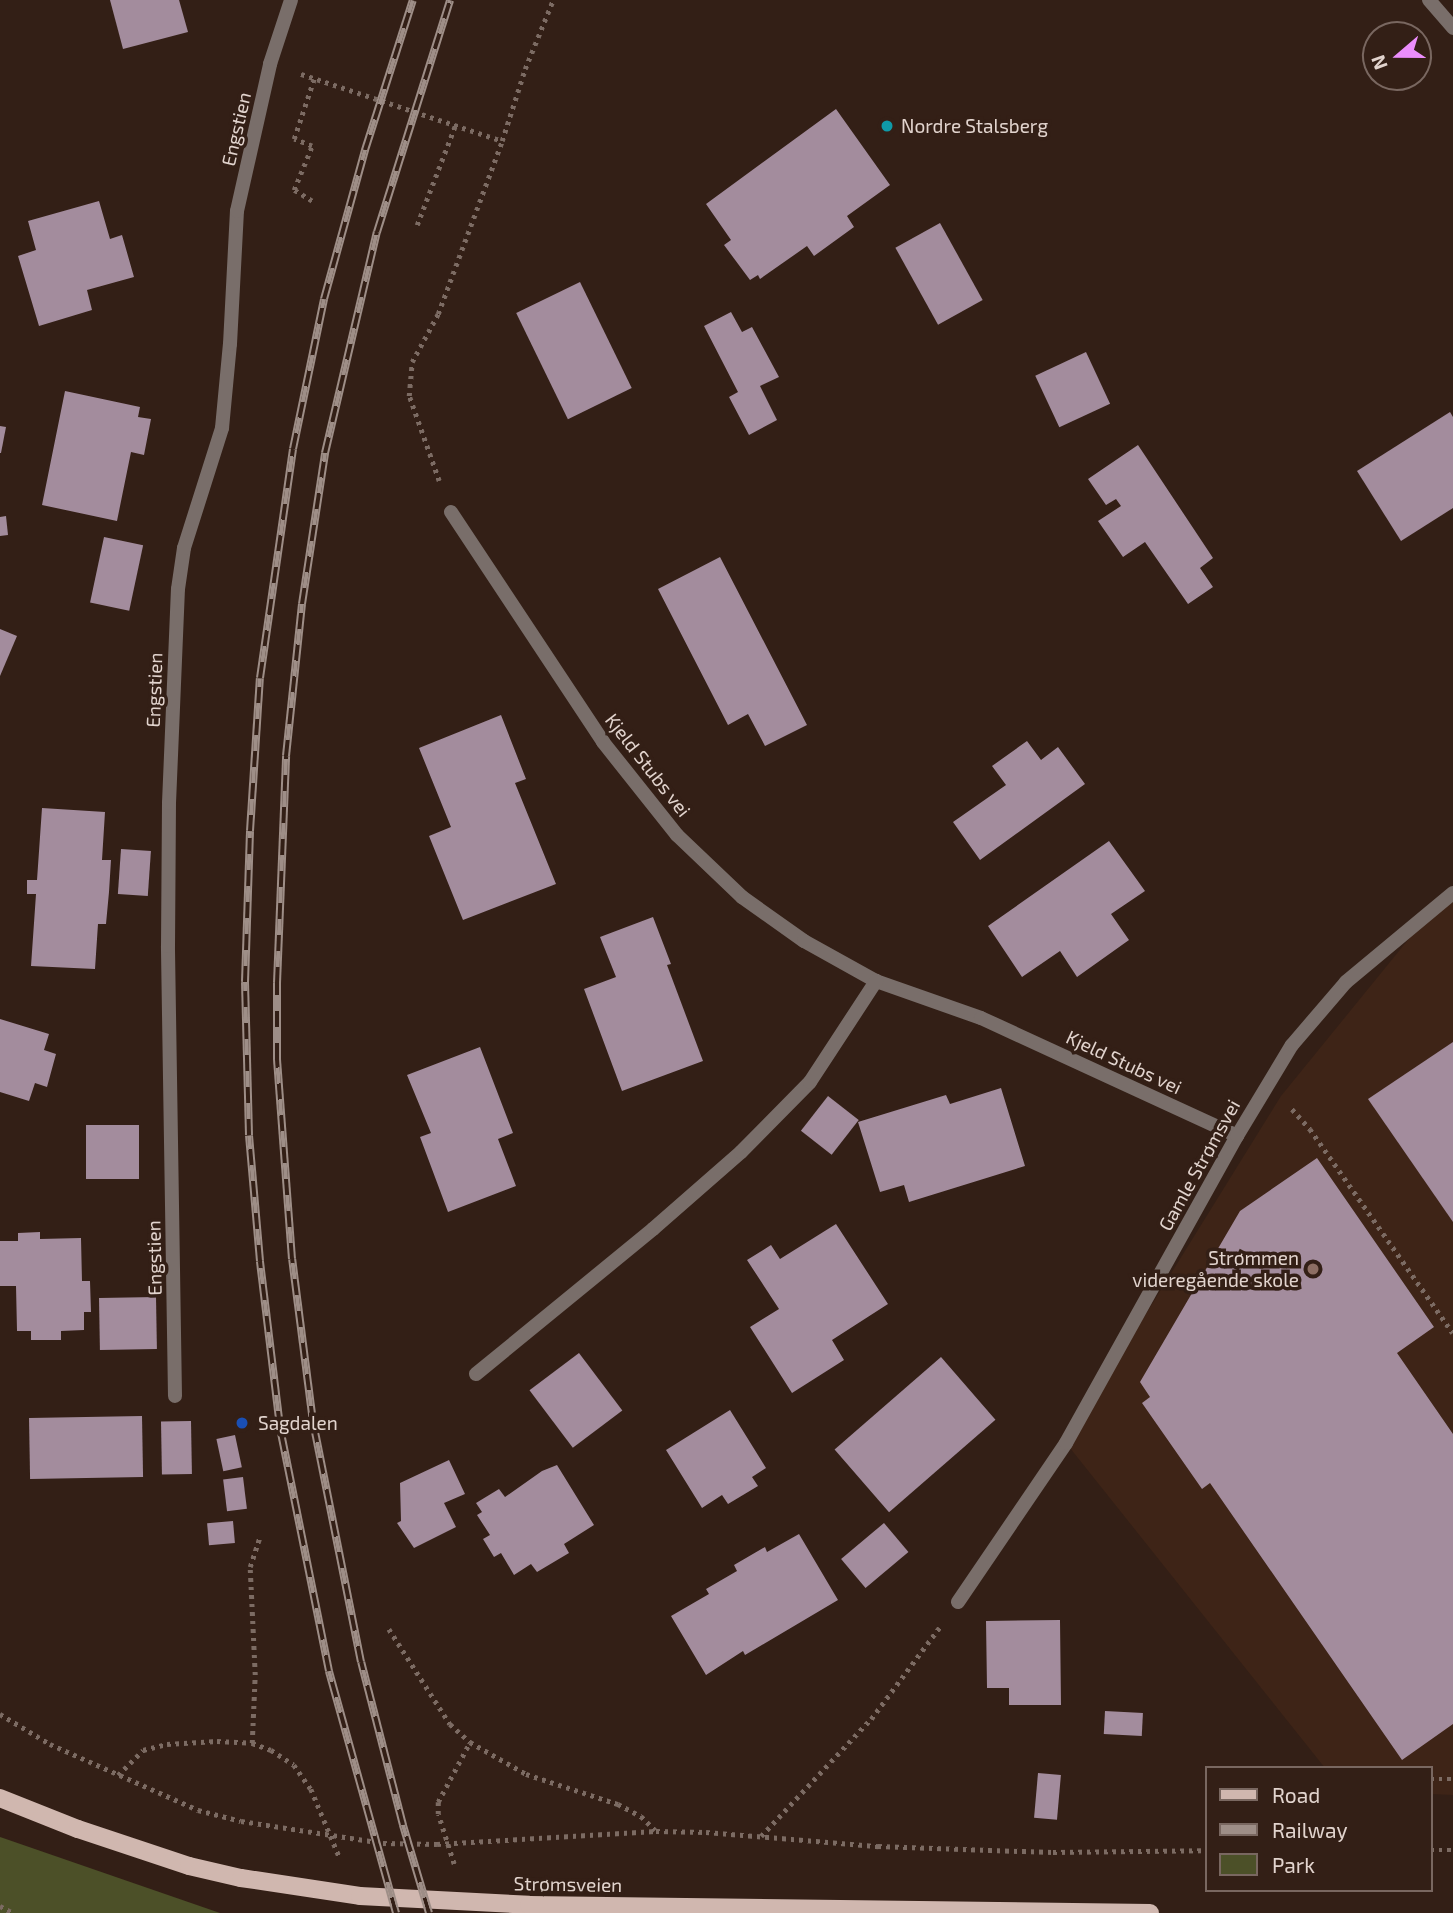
<!DOCTYPE html>
<html>
<head>
<meta charset="utf-8">
<style>
  body { margin:0 }
  #map { position:relative; width:1453px; height:1913px; overflow:hidden; background:#331f16; font-family:"Exo 2",sans-serif }
  div>[style] { position:absolute }
  [style*='--x'] { left:calc(var(--x)*1px); top:calc(var(--y)*1px); width:calc(var(--w)*1px); rotate:calc(var(--a)*1deg) }
  .built>* { inset:0; background:#3e2417 }
  .green>* { inset:0; background:#4c5028 }
  .building>* { inset:0; background:#a38c9d; transform-origin:0 0 }
  .path>* { height:4.5px; margin-top:-2.25px; transform-origin:0; background:repeating-linear-gradient(90deg,#7c6b63 0 3.5px,transparent 0 8.5px) }
  .street>* { height:14px; margin:-7px; padding:0 7px; transform-origin:7px; border-radius:7px; background:#796e6a }
  .primary>* { height:18px; margin:-9px; padding:0 9px; transform-origin:9px; border-radius:9px; background:#d0b7af }
  .rail>* { height:8px; margin-top:-4px; transform-origin:0; background:repeating-linear-gradient(90deg,#331f16 0 16px,#9e8e87 0 32px); box-sizing:border-box; border-block:2px solid #9e8e87 }
  .dots>* { width:19px; height:19px; translate:-50% -50%; box-sizing:border-box; border:4px solid #331f16; border-radius:50% }
  span { translate:-50% -50%; white-space:nowrap; text-align:center; line-height:1.15; -webkit-text-stroke:7px #331f16; paint-order:stroke }
  .poi-label { font-size:19px; color:#e2d4ce }
  .left { translate:0 -50%; text-align:left }
  .right { translate:-100% -50%; text-align:right }
  .street-label { font-size:19px; color:#e2d4ce }
  .legend { position:absolute; left:1205px; top:1766px; width:228px; height:126px; box-sizing:border-box; background:#331f16; border:2px solid #796760; margin:0; padding:9px 12px; list-style:none; font-size:21px; color:#e2d4ce }
  .legend li { display:flex; align-items:center; gap:14px; height:35px }
  .legend b { width:35px; border:2px solid #796760 }
  .north { position:absolute; left:1362px; top:21px; width:70px; height:70px; box-sizing:border-box; background:#331f16; border:2px solid #796760; border-radius:50%; rotate:250deg; font-size:19px; font-weight:700; line-height:28px; text-align:center; color:#e2d4ce }
  .north::after { content:''; display:block; margin:auto; width:24px; height:32px; background:#eb8dfb; clip-path:polygon(50% 0,100% 100%,50% 72%,0 100%) }
</style>
</head>
<body>
<div id="map">
  <div class="built">
    <i style="clip-path:polygon(1453px 893px,1453px 1795px,1430px 1794px,1430px 1768px,1325px 1768px,1066px 1443px,1281px 1096px,1438px 903px)"></i>
  </div>
  <div class="green">
    <i style="clip-path:polygon(0 1837px,3px 1838px,220px 1913px,0 1913px)"></i>
  </div>
  <div class="building">
    <i style="clip-path:polygon(110px 0,179px 0,188px 32px,123px 49px)"></i>
    <i style="clip-path:polygon(836px 109px,890px 185px,847px 216px,854px 227px,814px 256px,807px 246px,760px 279px,758px 275px,750px 280px,724px 245px,731px 240px,706px 204px)"></i>
    <i style="clip-path:polygon(99px 201px,110px 239px,122px 235px,134px 277px,87px 290px,92px 310px,39px 326px,18px 256px,36px 250px,28px 221px)"></i>
    <i style="left:940px;top:223px;width:88px;height:51px;rotate:61deg"></i>
    <i style="left:580px;top:282px;width:118px;height:71px;rotate:64deg"></i>
    <i style="clip-path:polygon(731px 312px,742px 332px,752px 327px,779px 377px,760px 386px,777px 420px,749px 435px,729px 397px,738px 392px,704px 326px)"></i>
    <i style="left:1086px;top:352px;width:57px;height:56px;rotate:65deg"></i>
    <i style="clip-path:polygon(65px 391px,140px 407px,138px 417px,151px 419px,144px 455px,131px 452px,117px 521px,42px 505px)"></i>
    <i style="clip-path:polygon(1450px 412px,1453px 417px,1453px 508px,1401px 541px,1357px 471px)"></i>
    <i style="clip-path:polygon(0 426px,6px 427px,1px 453px,0 453px)"></i>
    <i style="clip-path:polygon(1138px 445px,1213px 558px,1200px 568px,1213px 587px,1188px 604px,1145px 542px,1123px 557px,1098px 521px,1121px 506px,1116px 499px,1106px 505px,1088px 479px)"></i>
    <i style="clip-path:polygon(6px 516px,8px 535px,0 536px,0 517px)"></i>
    <i style="left:104px;top:537px;width:40px;height:67px;rotate:12deg"></i>
    <i style="clip-path:polygon(720px 557px,807px 725px,765px 746px,748px 714px,728px 725px,658px 589px)"></i>
    <i style="clip-path:polygon(0 629px,17px 636px,0 676px)"></i>
    <i style="clip-path:polygon(501px 715px,526px 779px,515px 783px,556px 884px,463px 920px,429px 836px,451px 827px,419px 748px)"></i>
    <i style="clip-path:polygon(1027px 741px,1041px 760px,1058px 747px,1085px 784px,980px 860px,953px 822px,1006px 785px,992px 766px)"></i>
    <i style="clip-path:polygon(42px 808px,105px 812px,102px 860px,111px 860px,109px 892px,106px 924px,98px 924px,95px 969px,31px 966px,36px 894px,27px 894px,27px 880px,37px 880px)"></i>
    <i style="clip-path:polygon(1109px 841px,1145px 891px,1111px 914px,1129px 940px,1077px 977px,1060px 951px,1022px 977px,988px 926px)"></i>
    <i style="left:121px;top:849px;width:30px;height:45px;rotate:4deg"></i>
    <i style="clip-path:polygon(653px 917px,671px 964px,667px 965px,703px 1061px,622px 1091px,584px 989px,616px 977px,600px 937px)"></i>
    <i style="clip-path:polygon(0 1019px,49px 1034px,44px 1050px,56px 1054px,47px 1087px,35px 1083px,29px 1101px,0 1092px)"></i>
    <i style="clip-path:polygon(1453px 1042px,1453px 1222px,1368px 1099px)"></i>
    <i style="clip-path:polygon(480px 1047px,513px 1133px,498px 1139px,516px 1186px,448px 1212px,420px 1137px,431px 1133px,407px 1075px)"></i>
    <i style="clip-path:polygon(1001px 1088px,1025px 1166px,909px 1202px,904px 1185px,880px 1192px,858px 1122px,946px 1095px,950px 1104px)"></i>
    <i style="left:828px;top:1096px;width:39px;height:44px;rotate:38deg"></i>
    <i style="left:86px;top:1125px;width:53px;height:54px"></i>
    <i style="clip-path:polygon(1317px 1158px,1434px 1327px,1397px 1353px,1453px 1434px,1453px 1724px,1402px 1760px,1210px 1483px,1202px 1489px,1142px 1403px,1150px 1397px,1140px 1382px,1240px 1211px)"></i>
    <i style="clip-path:polygon(836px 1224px,888px 1304px,832px 1340px,844px 1360px,792px 1393px,750px 1327px,779px 1309px,747px 1260px,771px 1245px,780px 1259px)"></i>
    <i style="clip-path:polygon(40px 1232px,40px 1239px,81px 1238px,82px 1281px,90px 1281px,91px 1312px,84px 1312px,84px 1330px,61px 1331px,61px 1340px,31px 1340px,31px 1331px,17px 1331px,16px 1286px,0 1286px,0 1241px,18px 1241px,18px 1233px)"></i>
    <i style="left:156px;top:1297px;width:52px;height:57px;rotate:89deg"></i>
    <i style="left:579px;top:1353px;width:72px;height:62px;rotate:53deg"></i>
    <i style="left:941px;top:1357px;width:83px;height:141px;rotate:49deg"></i>
    <i style="clip-path:polygon(730px 1410px,766px 1468px,752px 1477px,758px 1486px,728px 1504px,722px 1495px,702px 1508px,666px 1450px)"></i>
    <i style="left:142px;top:1416px;width:61px;height:113px;rotate:89deg"></i>
    <i style="left:191px;top:1421px;width:53px;height:30px;rotate:89deg"></i>
    <i style="left:235px;top:1435px;width:33px;height:19px;rotate:78deg"></i>
    <i style="clip-path:polygon(449px 1460px,465px 1494px,444px 1503px,456px 1527px,414px 1548px,397px 1523px,401px 1521px,400px 1483px)"></i>
    <i style="clip-path:polygon(557px 1465px,594px 1525px,564px 1544px,569px 1553px,537px 1572px,531px 1564px,514px 1575px,501px 1553px,494px 1557px,483px 1539px,490px 1535px,477px 1515px,482px 1512px,476px 1503px,499px 1489px,505px 1497px,542px 1471px)"></i>
    <i style="left:243px;top:1477px;width:32px;height:20px;rotate:83deg"></i>
    <i style="left:233px;top:1521px;width:22px;height:26px;rotate:85deg"></i>
    <i style="left:884px;top:1523px;width:38px;height:56px;rotate:50deg"></i>
    <i style="clip-path:polygon(799px 1534px,838px 1600px,745px 1655px,743px 1651px,706px 1675px,671px 1616px,709px 1594px,706px 1589px,737px 1571px,734px 1565px,765px 1547px,767px 1552px)"></i>
    <i style="clip-path:polygon(1060px 1620px,1061px 1705px,1009px 1705px,1009px 1688px,987px 1688px,986px 1621px)"></i>
    <i style="left:1105px;top:1711px;width:38px;height:23px;rotate:3deg"></i>
    <i style="left:1038px;top:1773px;width:23px;height:45px;rotate:5deg"></i>
  </div>
  <div class="path">
    <i style="--x:301;--y:74;--w:212;--a:18.4"></i>
    <i style="--x:312;--y:201;--w:21;--a:-149"></i>
    <i style="--x:294;--y:190;--w:48;--a:-67.8"></i>
    <i style="--x:312;--y:146;--w:19;--a:-159"></i>
    <i style="--x:294;--y:139;--w:63;--a:-71.6"></i>
    <i style="--x:417;--y:225;--w:106;--a:-69"></i>
    <i style="--x:439;--y:481;--w:90;--a:-109.4"></i>
    <i style="--x:409;--y:396;--w:34;--a:-85"></i>
    <i style="--x:412;--y:362;--w:55;--a:-61.6"></i>
    <i style="--x:438;--y:314;--w:184;--a:-69.7"></i>
    <i style="--x:502;--y:141;--w:76;--a:-72.3"></i>
    <i style="--x:525;--y:69;--w:74;--a:-67.9"></i>
    <i style="--x:1292;--y:1109;--w:27;--a:48"></i>
    <i style="--x:1310;--y:1129;--w:249;--a:55"></i>
    <i style="--x:389;--y:1629;--w:113;--a:57.3"></i>
    <i style="--x:450;--y:1724;--w:27;--a:42"></i>
    <i style="--x:470;--y:1742;--w:64;--a:29.7"></i>
    <i style="--x:526;--y:1774;--w:97;--a:18.1"></i>
    <i style="--x:618;--y:1804;--w:26;--a:28"></i>
    <i style="--x:641;--y:1816;--w:20;--a:45"></i>
    <i style="--x:0;--y:1714;--w:58;--a:31"></i>
    <i style="--x:50;--y:1744;--w:162;--a:24"></i>
    <i style="--x:198;--y:1810;--w:44;--a:14.3"></i>
    <i style="--x:241;--y:1821;--w:144;--a:8.8"></i>
    <i style="--x:383;--y:1843;--w:54;--a:1.1"></i>
    <i style="--x:437;--y:1844;--w:219;--a:-3.4"></i>
    <i style="--x:656;--y:1831;--w:50;--a:1.1"></i>
    <i style="--x:706;--y:1832;--w:173;--a:4.7"></i>
    <i style="--x:878;--y:1846;--w:175;--a:2"></i>
    <i style="--x:1053;--y:1852;--w:153;--a:-0.7"></i>
    <i style="--x:252;--y:1743;--w:68;--a:-87.5"></i>
    <i style="--x:255;--y:1675;--w:108;--a:-92.7"></i>
    <i style="--x:250;--y:1567;--w:33;--a:-72"></i>
    <i style="--x:118;--y:1775;--w:35;--a:-45"></i>
    <i style="--x:143;--y:1750;--w:25;--a:-14"></i>
    <i style="--x:167;--y:1744;--w:50;--a:-3.4"></i>
    <i style="--x:217;--y:1741;--w:35;--a:3"></i>
    <i style="--x:252;--y:1743;--w:20;--a:20"></i>
    <i style="--x:271;--y:1750;--w:27;--a:33"></i>
    <i style="--x:294;--y:1765;--w:29;--a:55"></i>
    <i style="--x:311;--y:1789;--w:73;--a:67.3"></i>
    <i style="--x:1430;--y:1779;--w:23;--a:0"></i>
    <i style="--x:761;--y:1836;--w:161;--a:-46.8"></i>
    <i style="--x:871;--y:1719;--w:114;--a:-53.2"></i>
    <i style="--x:1430;--y:1850;--w:23;--a:0"></i>
    <i style="--x:454;--y:1864;--w:52;--a:-107.7"></i>
    <i style="--x:438;--y:1814;--w:12;--a:-90"></i>
    <i style="--x:438;--y:1802;--w:68;--a:-61.9"></i>
    <i style="--x:0;--y:1906;--w:15;--a:28"></i>
  </div>
  <div class="street">
    <i style="--x:1429;--y:0;--w:37;--a:49"></i>
    <i style="--x:451;--y:512;--w:276;--a:56.5"></i>
    <i style="--x:603;--y:742;--w:119;--a:51.5"></i>
    <i style="--x:677;--y:835;--w:90;--a:43.6"></i>
    <i style="--x:742;--y:897;--w:76;--a:35.4"></i>
    <i style="--x:804;--y:941;--w:82;--a:29.1"></i>
    <i style="--x:876;--y:981;--w:111;--a:19.4"></i>
    <i style="--x:981;--y:1018;--w:282;--a:24.7"></i>
    <i style="--x:476;--y:1374;--w:229;--a:-39.3"></i>
    <i style="--x:653;--y:1229;--w:117;--a:-41.2"></i>
    <i style="--x:741;--y:1152;--w:98;--a:-45.4"></i>
    <i style="--x:810;--y:1082;--w:121;--a:-56.8"></i>
    <i style="--x:175;--y:1396;--w:450;--a:-90.9"></i>
    <i style="--x:168;--y:946;--w:143;--a:-89.6"></i>
    <i style="--x:169;--y:803;--w:214;--a:-87.6"></i>
    <i style="--x:178;--y:589;--w:41;--a:-81.7"></i>
    <i style="--x:184;--y:548;--w:126;--a:-72.4"></i>
    <i style="--x:222;--y:428;--w:84;--a:-84.6"></i>
    <i style="--x:230;--y:344;--w:133;--a:-87"></i>
    <i style="--x:237;--y:211;--w:151;--a:-77.3"></i>
    <i style="--x:270;--y:64;--w:67;--a:-71.8"></i>
    <i style="--x:958;--y:1602;--w:192;--a:-55.8"></i>
    <i style="--x:1066;--y:1443;--w:351;--a:-60.9"></i>
    <i style="--x:1237;--y:1136;--w:106;--a:-58.9"></i>
    <i style="--x:1292;--y:1045;--w:83;--a:-49.4"></i>
    <i style="--x:1346;--y:982;--w:139;--a:-39.8"></i>
  </div>
  <div class="primary">
    <i style="--x:0;--y:1798;--w:84;--a:21.7"></i>
    <i style="--x:78;--y:1829;--w:117;--a:18.4"></i>
    <i style="--x:189;--y:1866;--w:53;--a:13"></i>
    <i style="--x:241;--y:1878;--w:120;--a:8.6"></i>
    <i style="--x:360;--y:1896;--w:169;--a:3"></i>
    <i style="--x:529;--y:1905;--w:621;--a:0.74"></i>
  </div>
  <div class="rail">
    <i style="--x:396;--y:1913;--w:251;--a:-105.5"></i>
    <i style="--x:329;--y:1671;--w:249;--a:-101.4"></i>
    <i style="--x:280;--y:1427;--w:167;--a:-96.9"></i>
    <i style="--x:260;--y:1261;--w:126;--a:-95"></i>
    <i style="--x:249;--y:1135;--w:153;--a:-91.5"></i>
    <i style="--x:245;--y:982;--w:151;--a:-88.1"></i>
    <i style="--x:250;--y:831;--w:153;--a:-86.3"></i>
    <i style="--x:260;--y:678;--w:231;--a:-81.8"></i>
    <i style="--x:293;--y:449;--w:153;--a:-78.3"></i>
    <i style="--x:324;--y:299;--w:155;--a:-74.6"></i>
    <i style="--x:365;--y:150;--w:157;--a:-72.3"></i>
    <i style="--x:429;--y:1913;--w:92;--a:-106.5"></i>
    <i style="--x:403;--y:1825;--w:168;--a:-104.4"></i>
    <i style="--x:361;--y:1662;--w:245;--a:-101.3"></i>
    <i style="--x:313;--y:1422;--w:164;--a:-97.3"></i>
    <i style="--x:292;--y:1259;--w:201;--a:-94.3"></i>
    <i style="--x:277;--y:1059;--w:76;--a:-90"></i>
    <i style="--x:277;--y:983;--w:227;--a:-87.7"></i>
    <i style="--x:286;--y:756;--w:153;--a:-84"></i>
    <i style="--x:302;--y:604;--w:153;--a:-81.3"></i>
    <i style="--x:325;--y:453;--w:227;--a:-76.8"></i>
    <i style="--x:377;--y:232;--w:243;--a:-72.5"></i>
  </div>
  <div class="dots">
    <i style="left:887px;top:126px;background:#0f9aa8"></i>
    <i style="left:1313px;top:1269px;background:#8d6e63"></i>
    <i style="left:242px;top:1423px;background:#1a4fb4"></i>
  </div>
  <div class="poi-label">
    <span class="left" style="left:901px;top:126px">Nordre Stalsberg</span>
    <span class="right" style="left:1299px;top:1269px">Strømmen<br>videregående skole</span>
    <span class="left" style="left:258px;top:1423px">Sagdalen</span>
  </div>
  <div class="street-label">
    <span style="left:236px;top:129px;rotate:-77deg">Engstien</span>
    <span style="left:154px;top:690px;rotate:-88deg">Engstien</span>
    <span style="left:648px;top:765px;rotate:52deg">Kjeld Stubs vei</span>
    <span style="left:1124px;top:1062px;rotate:25deg">Kjeld Stubs vei</span>
    <span style="left:1199px;top:1165px;rotate:-61deg">Gamle Strømsvei</span>
    <span style="left:154px;top:1258px;rotate:-91deg">Engstien</span>
    <span style="left:568px;top:1884px;rotate:1deg">Strømsveien</span>
  </div>
  <ul class="legend">
  <li><b style="height:9px;background:#d0b7af"></b>Road</li>
  <li><b style="height:9px;background:#9e8e87"></b>Railway</li>
  <li><b style="height:19px;background:#4c5028"></b>Park</li>
  </ul>
  <div class="north">N</div>
</div>
</body>
</html>
